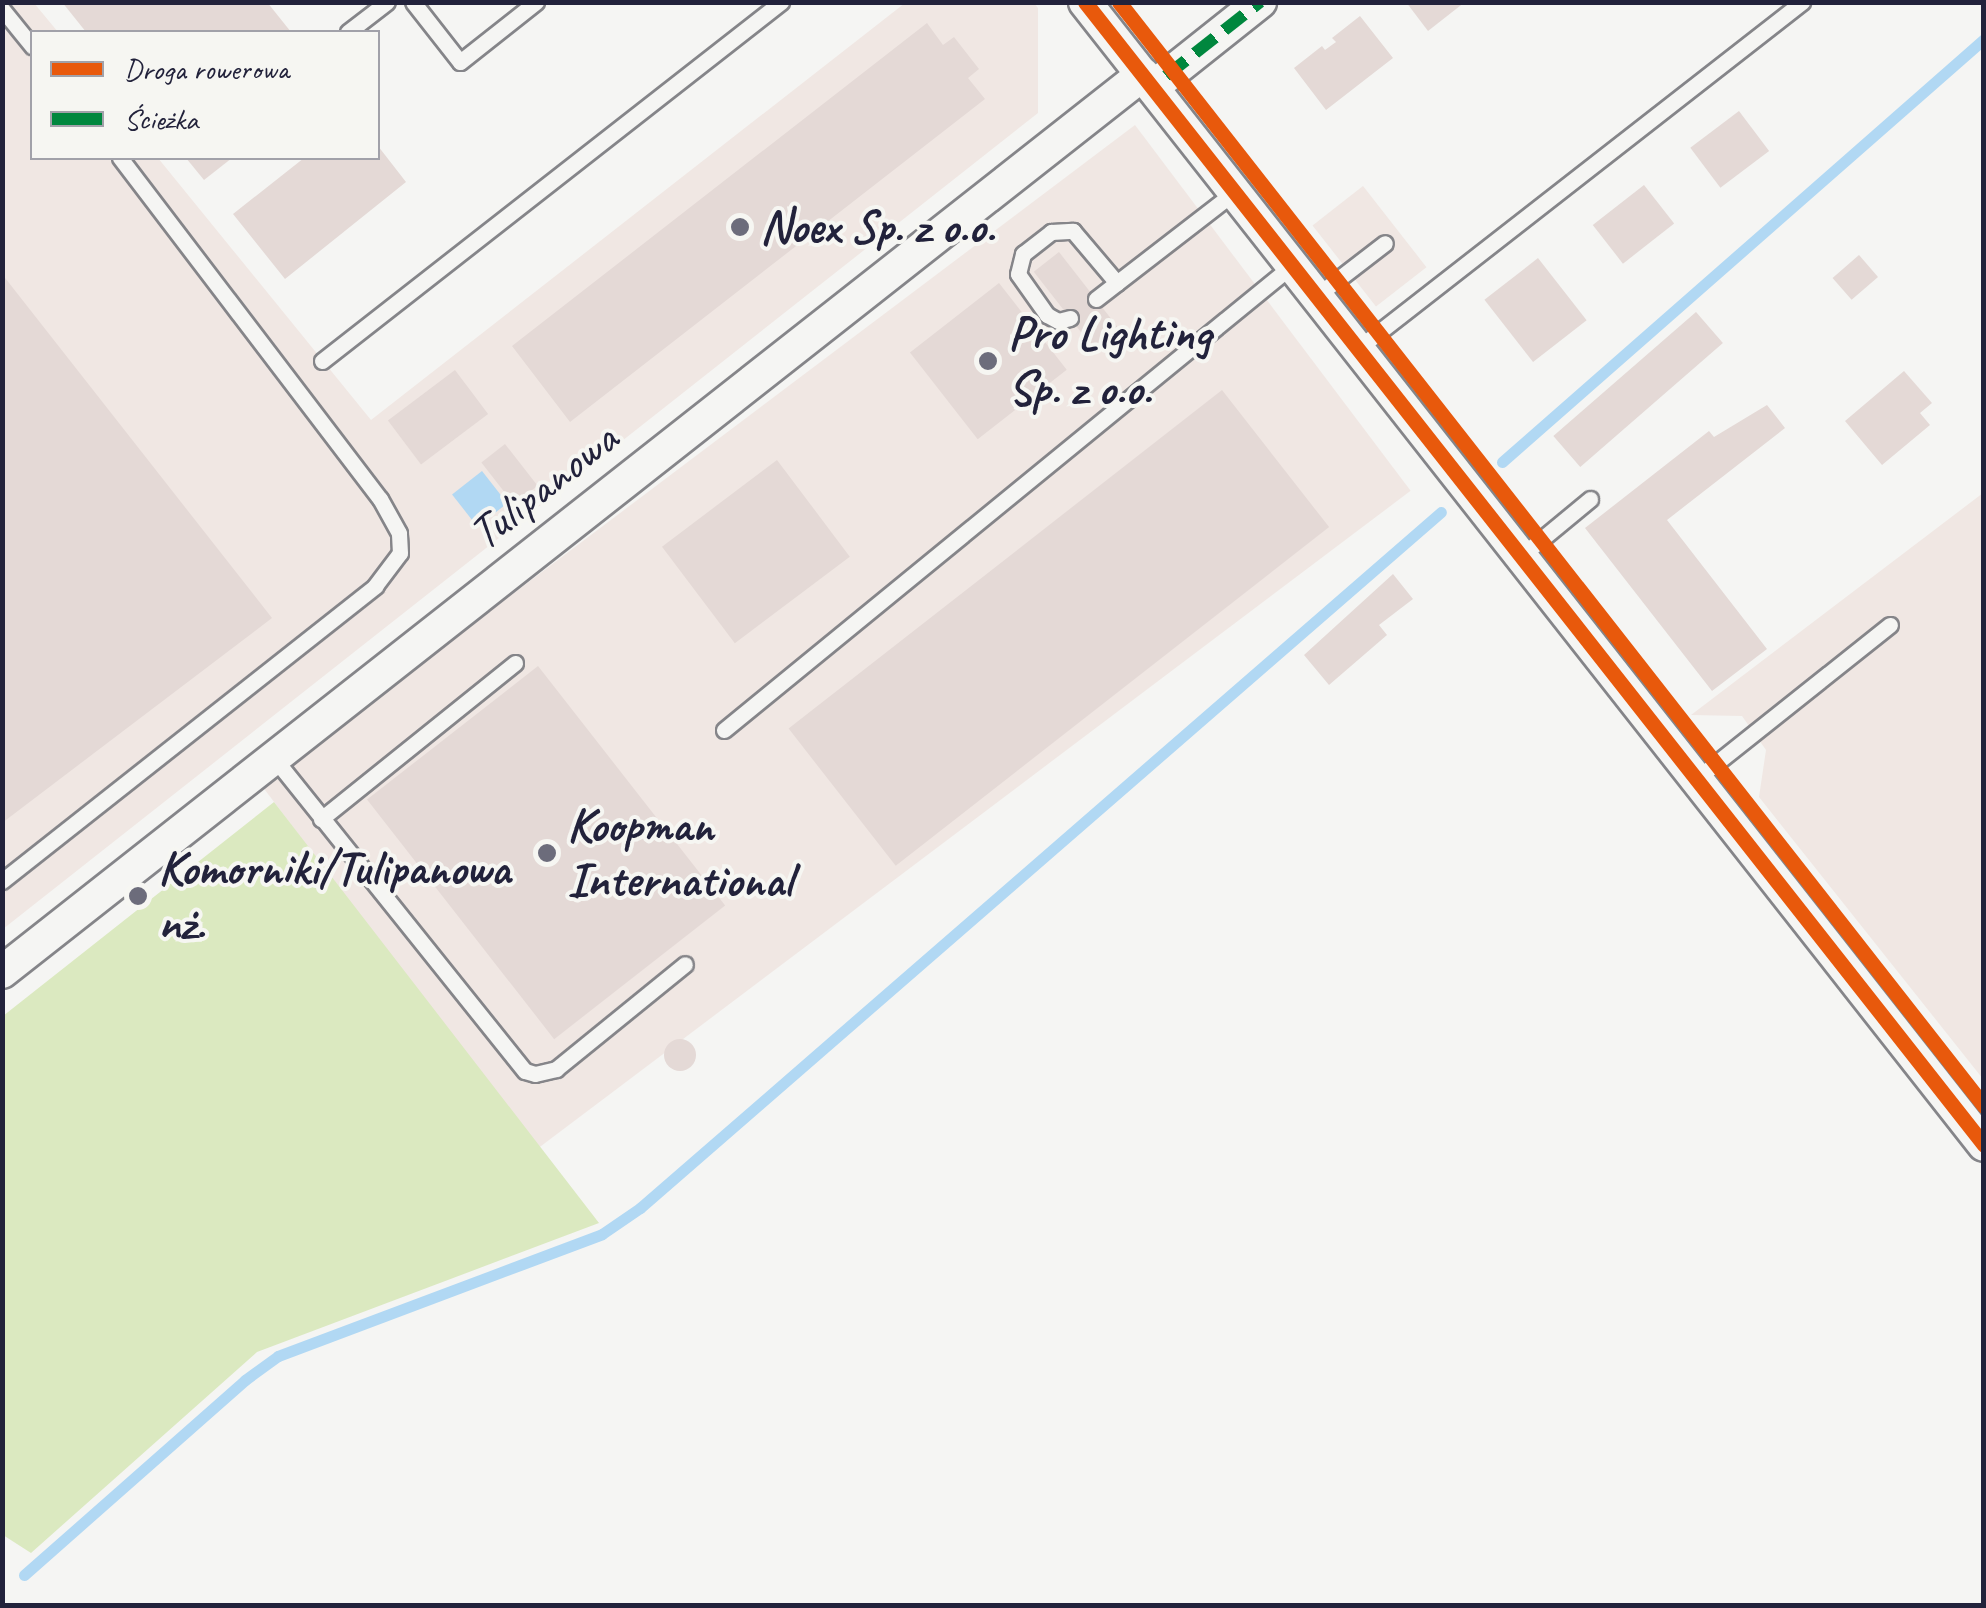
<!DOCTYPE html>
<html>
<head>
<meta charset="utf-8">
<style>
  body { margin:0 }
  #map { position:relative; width:1986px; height:1608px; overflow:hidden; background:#f5f5f3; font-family:Caveat,sans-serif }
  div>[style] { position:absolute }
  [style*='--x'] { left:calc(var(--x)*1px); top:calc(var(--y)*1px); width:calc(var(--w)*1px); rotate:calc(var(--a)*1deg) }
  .built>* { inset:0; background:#f0e7e3; transform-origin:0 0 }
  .green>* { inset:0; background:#dbe9c0 }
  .water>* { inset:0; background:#b1d8f3; transform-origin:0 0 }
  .stream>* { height:11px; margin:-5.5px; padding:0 5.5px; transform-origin:5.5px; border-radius:5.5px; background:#b1d8f3 }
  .building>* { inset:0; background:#e4d9d6; transform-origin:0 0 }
  .round { border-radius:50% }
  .roads { filter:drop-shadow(2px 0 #858589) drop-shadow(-2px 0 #858589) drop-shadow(0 2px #858589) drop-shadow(0 -2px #858589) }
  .lane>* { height:15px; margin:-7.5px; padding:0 7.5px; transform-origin:7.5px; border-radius:7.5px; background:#f5f5f3 }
  .street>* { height:32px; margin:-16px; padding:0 16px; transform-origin:16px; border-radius:16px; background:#f5f5f3 }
  .quiet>* { height:12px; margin-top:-6px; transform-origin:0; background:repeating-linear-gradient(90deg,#00873e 0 25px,transparent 0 37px) }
  .cycleway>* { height:15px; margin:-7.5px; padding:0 7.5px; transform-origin:7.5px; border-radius:7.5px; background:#e8590c }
  .dots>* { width:28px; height:28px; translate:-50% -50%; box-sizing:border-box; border:5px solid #f6f6f2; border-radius:50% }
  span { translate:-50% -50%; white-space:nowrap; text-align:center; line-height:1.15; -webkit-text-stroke:8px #f6f6f2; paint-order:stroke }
  .poi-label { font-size:48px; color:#22223b; font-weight:700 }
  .left { translate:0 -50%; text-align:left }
  .street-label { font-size:48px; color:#22223b }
  .frame { position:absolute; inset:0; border:5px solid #22223b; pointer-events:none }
  .legend { position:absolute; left:30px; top:30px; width:350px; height:130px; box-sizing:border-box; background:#f6f6f2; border:2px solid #a1a1a9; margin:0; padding:12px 18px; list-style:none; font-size:30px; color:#22223b }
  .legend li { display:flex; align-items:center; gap:20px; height:50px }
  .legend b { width:50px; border:2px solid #a1a1a9 }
</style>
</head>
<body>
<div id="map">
  <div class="built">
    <i style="clip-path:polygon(3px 3px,34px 3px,58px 32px,32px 32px,32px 158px,158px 158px,371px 420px,905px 3px,1034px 3px,1038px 8px,1038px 113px,3px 929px)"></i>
    <i style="left:1135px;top:125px;width:458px;height:1095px;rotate:53deg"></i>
    <i style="left:1363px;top:186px;width:103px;height:64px;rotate:52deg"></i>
    <i style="clip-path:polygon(1983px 493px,1983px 1079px,1759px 797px,1766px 750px,1742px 716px,1691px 715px)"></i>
  </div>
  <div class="green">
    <i style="clip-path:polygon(274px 802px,599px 1223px,257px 1352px,31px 1553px,3px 1535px,3px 1016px)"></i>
  </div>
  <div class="water">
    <i style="left:482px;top:471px;width:41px;height:38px;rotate:52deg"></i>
  </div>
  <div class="stream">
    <i style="--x:1502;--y:462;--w:641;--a:-41.27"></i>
    <i style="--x:24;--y:1575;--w:295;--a:-41.4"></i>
    <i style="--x:245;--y:1380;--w:41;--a:-36"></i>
    <i style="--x:278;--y:1356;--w:346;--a:-20.6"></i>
    <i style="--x:602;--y:1234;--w:46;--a:-34.4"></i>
    <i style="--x:640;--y:1208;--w:1061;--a:-40.99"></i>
  </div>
  <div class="building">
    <i style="clip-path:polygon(62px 2px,267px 2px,291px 32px,86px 32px)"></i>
    <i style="clip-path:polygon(1406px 2px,1465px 2px,1428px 31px)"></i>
    <i style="clip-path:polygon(1360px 16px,1393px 58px,1326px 110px,1294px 68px,1322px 46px,1325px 50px,1336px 42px,1332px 38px)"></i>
    <i style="clip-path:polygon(927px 23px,943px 45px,954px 37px,979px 69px,968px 78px,985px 99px,570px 422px,512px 346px)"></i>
    <i style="left:1739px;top:111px;width:50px;height:61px;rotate:53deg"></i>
    <i style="clip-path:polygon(378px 146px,406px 182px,285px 279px,233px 214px,304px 158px,378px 158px)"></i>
    <i style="clip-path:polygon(186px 158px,232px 158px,204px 180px)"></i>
    <i style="left:1644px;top:185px;width:49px;height:65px;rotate:52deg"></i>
    <i style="left:1059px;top:252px;width:102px;height:32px;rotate:52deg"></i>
    <i style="left:1859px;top:255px;width:29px;height:35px;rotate:49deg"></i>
    <i style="left:1538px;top:258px;width:79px;height:68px;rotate:52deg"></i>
    <i style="clip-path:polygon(2px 274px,272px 618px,2px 823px)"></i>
    <i style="left:999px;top:283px;width:110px;height:113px;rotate:52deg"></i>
    <i style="left:1696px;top:312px;width:41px;height:189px;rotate:49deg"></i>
    <i style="left:455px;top:370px;width:55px;height:84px;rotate:53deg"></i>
    <i style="clip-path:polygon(1904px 371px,1932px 403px,1920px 413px,1930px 425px,1882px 465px,1845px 421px)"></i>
    <i style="left:1222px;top:390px;width:174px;height:550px;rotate:52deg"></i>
    <i style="clip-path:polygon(1767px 405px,1785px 428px,1667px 520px,1767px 649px,1712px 691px,1585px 528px,1709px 431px,1714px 437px)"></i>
    <i style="left:505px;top:444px;width:53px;height:30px;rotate:52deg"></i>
    <i style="left:777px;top:460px;width:121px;height:144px;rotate:53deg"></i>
    <i style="clip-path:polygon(1393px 574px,1413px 599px,1379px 625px,1387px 635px,1329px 685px,1304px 655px)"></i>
    <i style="left:538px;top:666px;width:304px;height:217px;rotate:52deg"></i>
    <i class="round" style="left:664px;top:1039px;width:32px;height:32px"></i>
  </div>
  <div class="roads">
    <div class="lane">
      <i style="--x:413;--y:2;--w:76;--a:51.9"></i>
      <i style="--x:460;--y:62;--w:97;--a:-38.3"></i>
      <i style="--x:2;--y:9;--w:48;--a:51"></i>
      <i style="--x:348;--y:32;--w:49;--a:-37.6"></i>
      <i style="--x:1315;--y:297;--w:88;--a:-37.6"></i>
      <i style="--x:1096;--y:299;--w:173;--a:-37.7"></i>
      <i style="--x:1070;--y:318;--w:12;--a:166"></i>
      <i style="--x:1058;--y:321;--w:13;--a:-151"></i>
      <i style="--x:1047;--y:315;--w:50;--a:-125.3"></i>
      <i style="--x:1018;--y:274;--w:21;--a:-76"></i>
      <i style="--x:1023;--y:254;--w:36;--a:-38"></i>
      <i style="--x:1051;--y:232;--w:22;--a:-3"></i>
      <i style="--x:1073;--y:231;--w:68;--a:49.8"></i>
      <i style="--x:1356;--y:350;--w:566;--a:-37.96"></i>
      <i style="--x:322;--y:361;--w:583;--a:-38.03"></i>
      <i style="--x:1520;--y:557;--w:91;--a:-39.6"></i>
      <i style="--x:724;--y:730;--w:731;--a:-39.28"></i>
      <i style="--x:274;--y:758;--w:401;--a:51.3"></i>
      <i style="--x:525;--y:1071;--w:10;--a:17"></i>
      <i style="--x:535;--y:1074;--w:22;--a:-13"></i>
      <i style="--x:556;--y:1069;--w:166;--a:-39.1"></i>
      <i style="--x:1695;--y:780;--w:249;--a:-38.5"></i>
      <i style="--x:321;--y:819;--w:249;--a:-38.8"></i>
      <i style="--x:2;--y:881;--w:476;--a:-38.3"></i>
      <i style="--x:375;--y:586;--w:41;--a:-52.9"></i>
      <i style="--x:400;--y:553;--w:20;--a:-93"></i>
      <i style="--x:399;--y:533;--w:39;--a:-119"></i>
      <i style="--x:380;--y:499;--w:429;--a:-127.3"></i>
    </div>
    <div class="street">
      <i style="--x:1085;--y:2;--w:1454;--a:51.81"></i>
      <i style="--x:1153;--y:87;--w:137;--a:-38.5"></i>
      <i style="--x:2;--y:972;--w:1452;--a:-38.2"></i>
    </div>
  </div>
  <div class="quiet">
    <i style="--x:1166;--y:76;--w:120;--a:-38.2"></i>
  </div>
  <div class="cycleway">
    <i style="--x:1085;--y:2;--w:1454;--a:51.81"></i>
    <i style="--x:1119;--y:2;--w:1403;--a:51.92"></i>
  </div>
  <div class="dots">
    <i style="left:740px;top:227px;background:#6c6c7b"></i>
    <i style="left:988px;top:361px;background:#6c6c7b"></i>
    <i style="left:547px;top:853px;background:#6c6c7b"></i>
    <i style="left:138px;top:896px;background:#6c6c7b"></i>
  </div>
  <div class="poi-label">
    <span class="left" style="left:760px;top:227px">Noex Sp. z o.o.</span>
    <span class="left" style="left:1008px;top:361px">Pro Lighting<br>Sp. z o.o.</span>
    <span class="left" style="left:567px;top:853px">Koopman<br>International</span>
    <span class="left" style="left:158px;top:896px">Komorniki/Tulipanowa<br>nż.</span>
  </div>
  <div class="street-label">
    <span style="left:543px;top:486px;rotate:-38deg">Tulipanowa</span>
  </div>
  <div class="frame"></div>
  <ul class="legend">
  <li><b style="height:12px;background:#e8590c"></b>Droga rowerowa</li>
  <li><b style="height:12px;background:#00873e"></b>Ścieżka</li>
  </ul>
</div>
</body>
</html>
